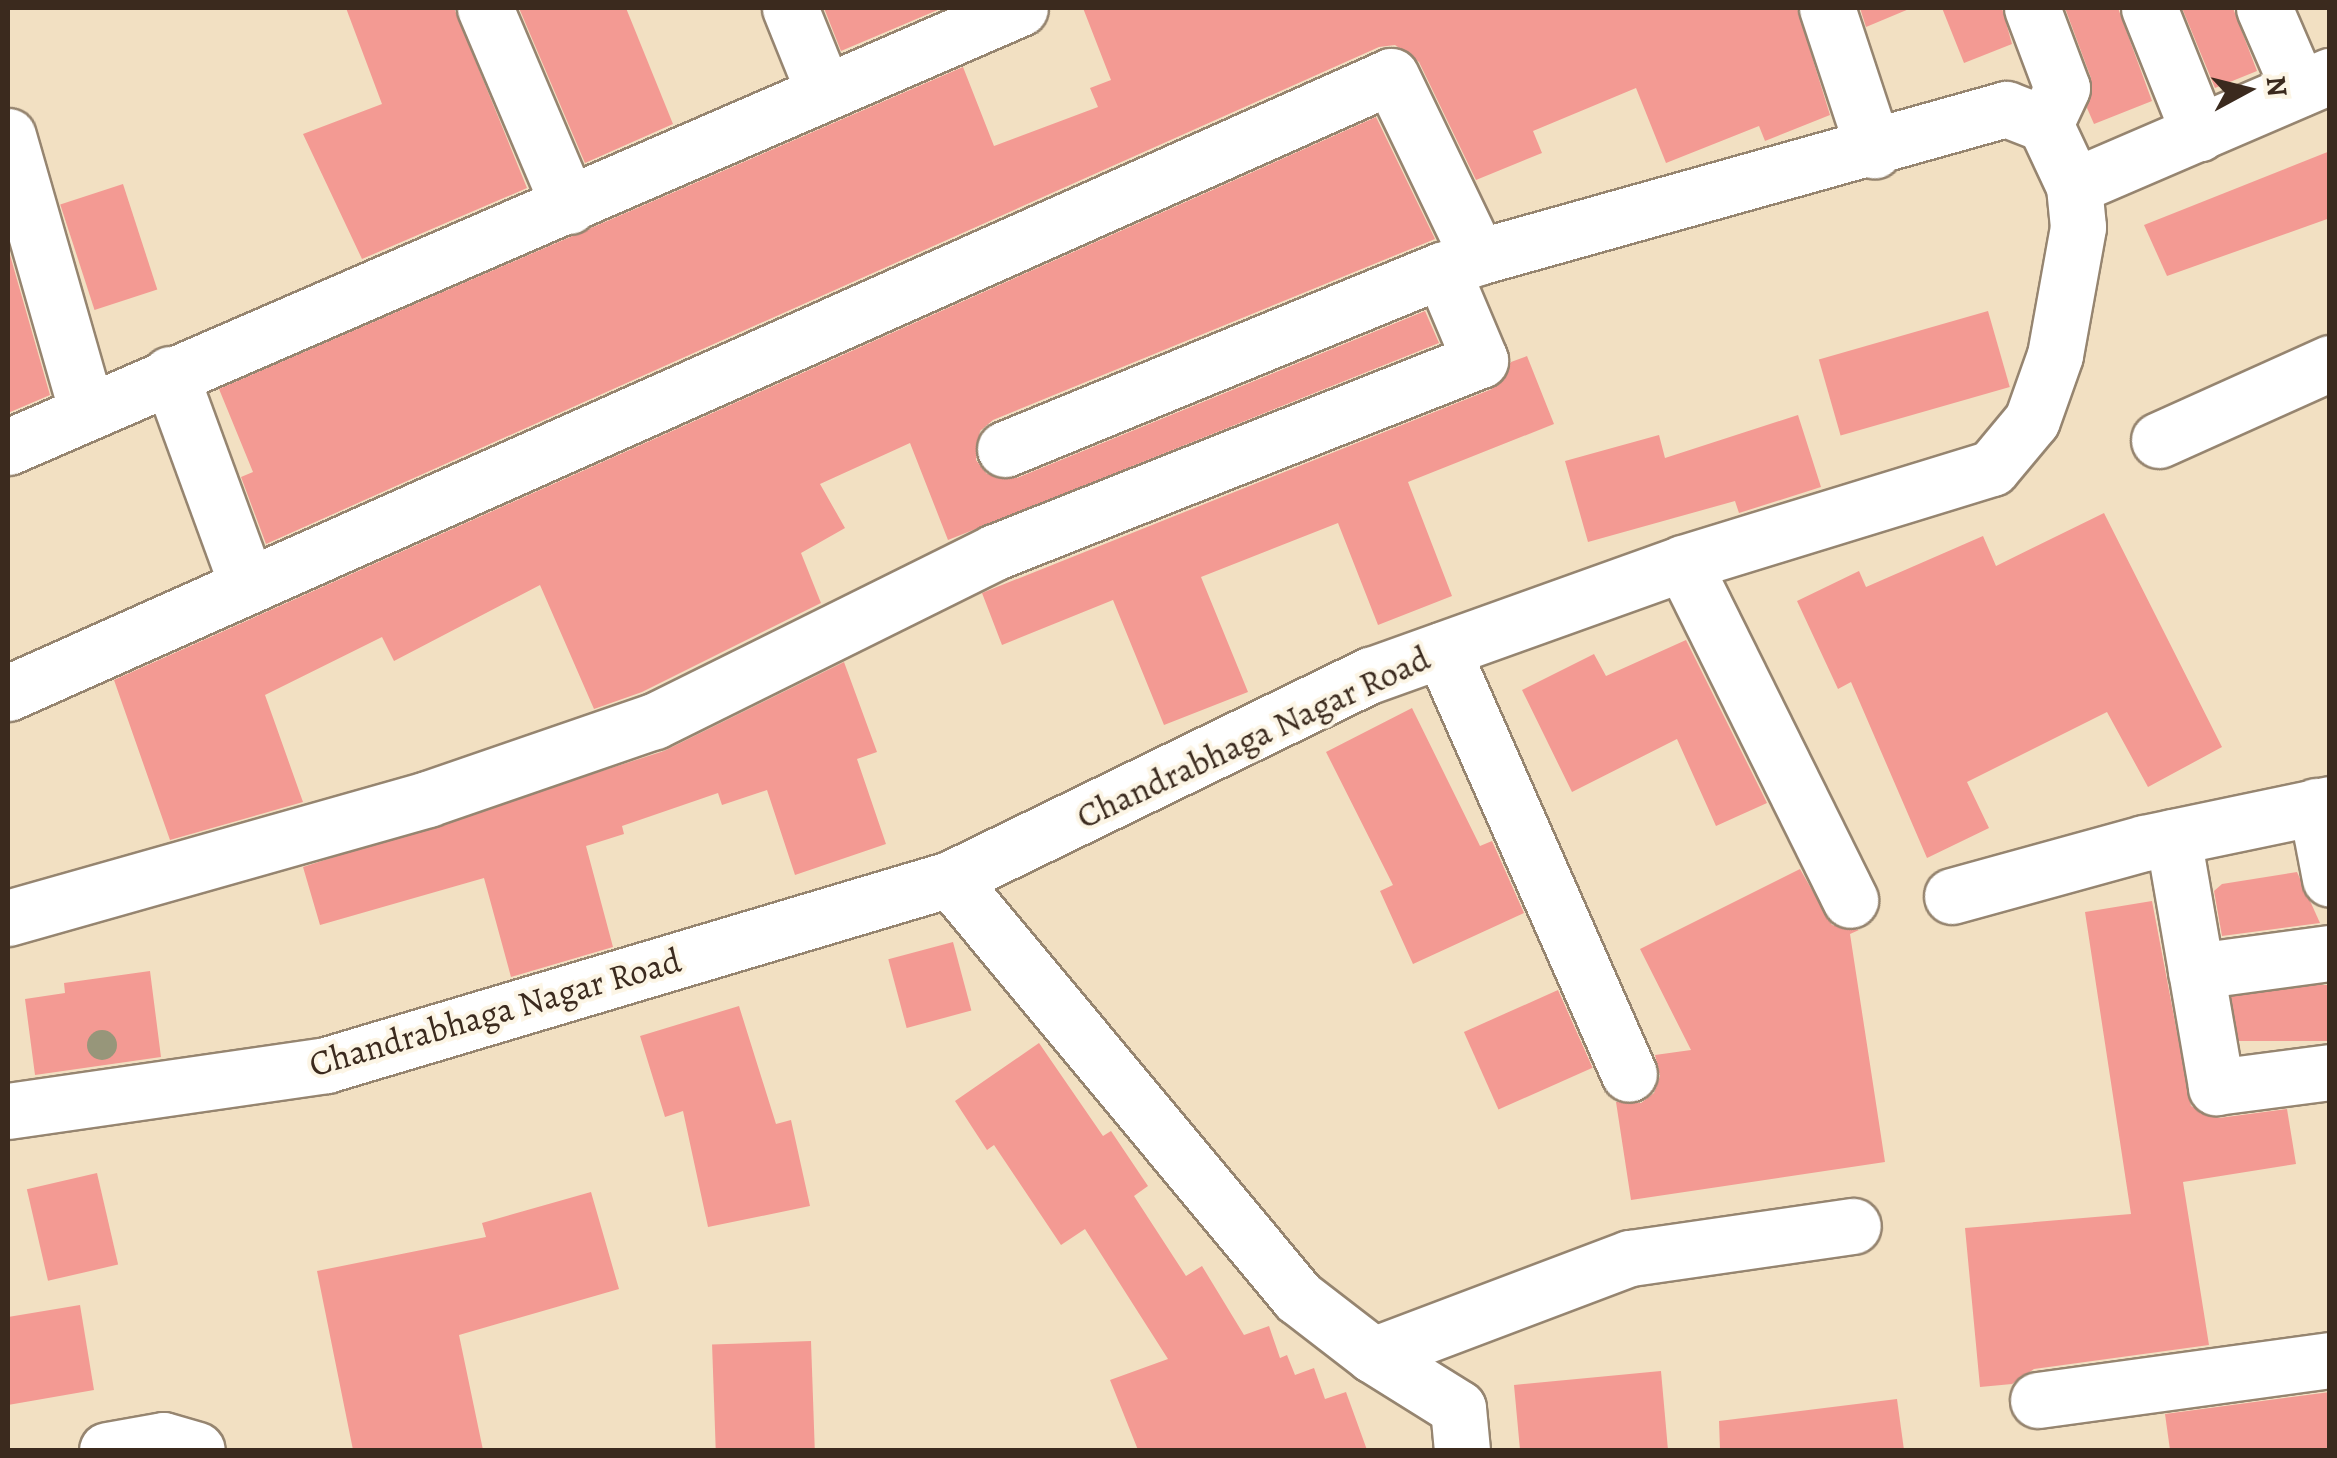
<!DOCTYPE html>
<html>
<head>
<meta charset="utf-8">
<style>
  body { margin:0 }
  #map { position:relative; width:2337px; height:1458px; overflow:hidden; background:#f2e0c2; font-family:Alegreya,serif }
  div>[style] { position:absolute }
  [style*='--x'] { left:calc(var(--x)*1px); top:calc(var(--y)*1px); width:calc(var(--w)*1px); rotate:calc(var(--a)*1deg) }
  .building>* { inset:0; background:#f39a93; transform-origin:0 0 }
  .roads { filter:drop-shadow(2px 0 #968570) drop-shadow(-2px 0 #968570) drop-shadow(0 2px #968570) drop-shadow(0 -2px #968570) }
  .minor>* { height:55px; margin:-27.5px; padding:0 27.5px; transform-origin:27.5px; border-radius:27.5px; background:#fff }
  .trees>* { width:30px; height:30px; margin:-15px; border-radius:50%; background:#97967a }
  span { translate:-50% -50%; white-space:nowrap; text-align:center; line-height:1.15; -webkit-text-stroke:8px #fcf5e5; paint-order:stroke }
  .street-label { font-size:35px; color:#3b2a1e }
  .frame { position:absolute; inset:0; border:10px solid #3b2a1e; pointer-events:none }
  .north { position:absolute; left:2197px; top:40px; width:100px; height:100px; -webkit-text-stroke:8px #fcf5e5; paint-order:stroke; rotate:83deg; font-size:28px; font-weight:700; line-height:40px; text-align:center; color:#3b2a1e }
  .north::after { content:''; display:block; margin:auto; width:35px; height:45px; background:#3b2a1e; clip-path:polygon(50% 0,100% 100%,50% 72%,0 100%) }
</style>
</head>
<body>
<div id="map">
  <div class="building">
    <i style="clip-path:polygon(346px 8px,454px 8px,527px 188px,362px 259px,303px 134px,382px 104px)"></i>
    <i style="clip-path:polygon(519px 8px,626px 8px,673px 124px,585px 163px)"></i>
    <i style="clip-path:polygon(824px 8px,939px 8px,940px 9px,841px 51px)"></i>
    <i style="clip-path:polygon(1083px 8px,1797px 8px,1830px 115px,1765px 141px,1759px 126px,1666px 163px,1636px 88px,1533px 131px,1542px 153px,1476px 180px,1419px 62px,1395px 45px,1379px 47px,266px 544px,241px 477px,253px 472px,219px 389px,963px 67px,994px 146px,1098px 107px,1090px 88px,1111px 80px)"></i>
    <i style="clip-path:polygon(1860px 8px,1909px 8px,1909px 9px,1866px 27px)"></i>
    <i style="clip-path:polygon(1942px 8px,2002px 8px,2012px 44px,1964px 63px)"></i>
    <i style="clip-path:polygon(2065px 8px,2118px 8px,2152px 101px,2094px 124px,2087px 108px,2091px 78px)"></i>
    <i style="clip-path:polygon(2182px 8px,2233px 8px,2257px 71px,2215px 88px)"></i>
    <i style="clip-path:polygon(1376px 117px,1435px 239px,993px 420px,980px 431px,976px 460px,987px 474px,1017px 478px,1425px 311px,1439px 343px,948px 540px,910px 443px,820px 484px,845px 528px,801px 553px,821px 603px,642px 692px,594px 709px,540px 585px,394px 661px,382px 637px,265px 695px,303px 802px,170px 840px,114px 680px)"></i>
    <i style="clip-path:polygon(2330px 151px,2330px 218px,2167px 276px,2144px 225px)"></i>
    <i style="left:123px;top:184px;width:111px;height:66px;rotate:72deg"></i>
    <i style="clip-path:polygon(8px 248px,50px 395px,8px 413px)"></i>
    <i style="left:1988px;top:311px;width:79px;height:176px;rotate:74deg"></i>
    <i style="clip-path:polygon(1527px 356px,1554px 424px,1408px 482px,1452px 596px,1378px 625px,1338px 523px,1201px 577px,1248px 692px,1164px 725px,1113px 600px,1002px 645px,982px 593px,1492px 389px,1511px 362px)"></i>
    <i style="clip-path:polygon(1798px 415px,1821px 487px,1739px 513px,1735px 501px,1588px 542px,1565px 461px,1659px 435px,1665px 458px)"></i>
    <i style="clip-path:polygon(2104px 513px,2222px 747px,2148px 787px,2107px 712px,1967px 782px,1989px 828px,1927px 858px,1851px 682px,1838px 689px,1797px 601px,1859px 571px,1866px 587px,1983px 536px,1996px 566px)"></i>
    <i style="clip-path:polygon(1686px 640px,1767px 803px,1716px 826px,1677px 739px,1572px 792px,1522px 690px,1594px 654px,1606px 676px)"></i>
    <i style="clip-path:polygon(844px 662px,877px 752px,857px 759px,886px 844px,795px 875px,767px 790px,722px 805px,718px 793px,622px 826px,624px 834px,586px 846px,613px 947px,511px 977px,484px 878px,320px 925px,303px 867px,664px 751px)"></i>
    <i style="clip-path:polygon(1412px 708px,1480px 846px,1492px 841px,1524px 913px,1413px 964px,1380px 891px,1393px 885px,1326px 752px)"></i>
    <i style="clip-path:polygon(1800px 869px,1832px 925px,1859px 930px,1850px 934px,1885px 1162px,1631px 1200px,1616px 1102px,1641px 1103px,1654px 1093px,1660px 1076px,1655px 1055px,1691px 1050px,1640px 949px)"></i>
    <i style="clip-path:polygon(2297px 872px,2320px 923px,2222px 936px,2214px 891px,2222px 884px)"></i>
    <i style="clip-path:polygon(2152px 901px,2191px 1106px,2219px 1118px,2287px 1109px,2296px 1164px,2183px 1182px,2209px 1345px,2034px 1369px,2012px 1384px,1980px 1387px,1965px 1228px,2131px 1214px,2085px 912px)"></i>
    <i style="left:953px;top:942px;width:71px;height:67px;rotate:75deg"></i>
    <i style="clip-path:polygon(150px 971px,161px 1057px,35px 1075px,25px 999px,65px 993px,64px 983px)"></i>
    <i style="left:2330px;top:985px;width:56px;height:99px;rotate:90deg"></i>
    <i style="left:1558px;top:990px;width:85px;height:103px;rotate:66deg"></i>
    <i style="clip-path:polygon(739px 1006px,776px 1124px,791px 1120px,810px 1206px,708px 1227px,683px 1111px,665px 1117px,640px 1036px)"></i>
    <i style="clip-path:polygon(1039px 1043px,1103px 1136px,1111px 1131px,1148px 1186px,1134px 1196px,1186px 1276px,1202px 1266px,1244px 1335px,1269px 1326px,1280px 1358px,1287px 1355px,1295px 1375px,1314px 1368px,1325px 1399px,1346px 1392px,1367px 1450px,1138px 1450px,1110px 1380px,1168px 1359px,1085px 1229px,1061px 1245px,994px 1145px,987px 1150px,955px 1101px)"></i>
    <i style="left:97px;top:1173px;width:94px;height:72px;rotate:77deg"></i>
    <i style="clip-path:polygon(591px 1192px,619px 1289px,459px 1335px,483px 1450px,353px 1450px,317px 1271px,486px 1237px,482px 1223px)"></i>
    <i style="clip-path:polygon(80px 1305px,94px 1390px,8px 1405px,8px 1317px)"></i>
    <i style="left:811px;top:1341px;width:109px;height:99px;rotate:88deg"></i>
    <i style="clip-path:polygon(1661px 1371px,1668px 1450px,1520px 1450px,1514px 1385px)"></i>
    <i style="clip-path:polygon(2330px 1392px,2330px 1450px,2170px 1450px,2165px 1414px)"></i>
    <i style="clip-path:polygon(1897px 1399px,1904px 1450px,1720px 1450px,1719px 1421px)"></i>
  </div>
  <div class="roads">
    <div class="minor">
      <i style="--x:485;--y:8;--w:215;--a:67"></i>
      <i style="--x:790;--y:8;--w:91;--a:68"></i>
      <i style="--x:1827;--y:8;--w:150;--a:71.7"></i>
      <i style="--x:2032;--y:8;--w:85;--a:69.4"></i>
      <i style="--x:2062;--y:88;--w:40;--a:115"></i>
      <i style="--x:2149;--y:8;--w:135;--a:68.2"></i>
      <i style="--x:2264;--y:8;--w:88;--a:66.6"></i>
      <i style="--x:8;--y:136;--w:287;--a:74"></i>
      <i style="--x:2074;--y:186;--w:279;--a:-23.3"></i>
      <i style="--x:170;--y:374;--w:224;--a:69.9"></i>
      <i style="--x:2159;--y:440;--w:188;--a:-24.2"></i>
      <i style="--x:8;--y:447;--w:1103;--a:-23.45"></i>
      <i style="--x:1005;--y:449;--w:472;--a:-22.3"></i>
      <i style="--x:1683;--y:563;--w:376;--a:63.6"></i>
      <i style="--x:1442;--y:650;--w:463;--a:66.2"></i>
      <i style="--x:8;--y:693;--w:1514;--a:-24.04"></i>
      <i style="--x:1391;--y:76;--w:201;--a:64.3"></i>
      <i style="--x:1478;--y:257;--w:38;--a:160"></i>
      <i style="--x:1442;--y:270;--w:98;--a:67.1"></i>
      <i style="--x:1480;--y:360;--w:522;--a:158.4"></i>
      <i style="--x:995;--y:552;--w:381;--a:153.6"></i>
      <i style="--x:654;--y:721;--w:239;--a:161"></i>
      <i style="--x:428;--y:799;--w:437;--a:164.2"></i>
      <i style="--x:2316;--y:806;--w:74;--a:79.1"></i>
      <i style="--x:2173;--y:837;--w:254;--a:80.2"></i>
      <i style="--x:2216;--y:1087;--w:115;--a:-7.5"></i>
      <i style="--x:950;--y:879;--w:544;--a:50.22"></i>
      <i style="--x:1298;--y:1297;--w:95;--a:37.7"></i>
      <i style="--x:1373;--y:1355;--w:100;--a:31.9"></i>
      <i style="--x:1458;--y:1408;--w:42;--a:84.6"></i>
      <i style="--x:1952;--y:896;--w:199;--a:-15.4"></i>
      <i style="--x:2144;--y:843;--w:190;--a:-11.8"></i>
      <i style="--x:2196;--y:971;--w:135;--a:-7.7"></i>
      <i style="--x:8;--y:1111;--w:321;--a:-8.2"></i>
      <i style="--x:326;--y:1065;--w:651;--a:-16.6"></i>
      <i style="--x:950;--y:879;--w:468;--a:-25.9"></i>
      <i style="--x:1371;--y:675;--w:331;--a:-19.7"></i>
      <i style="--x:1683;--y:563;--w:323;--a:-17.1"></i>
      <i style="--x:1992;--y:468;--w:62;--a:-50.2"></i>
      <i style="--x:2032;--y:420;--w:69;--a:-70.5"></i>
      <i style="--x:2055;--y:355;--w:130;--a:-79.8"></i>
      <i style="--x:2078;--y:227;--w:41;--a:-95.6"></i>
      <i style="--x:2074;--y:186;--w:68;--a:-115.1"></i>
      <i style="--x:2045;--y:124;--w:42;--a:-159"></i>
      <i style="--x:2006;--y:109;--w:548;--a:164.34"></i>
      <i style="--x:1373;--y:1355;--w:275;--a:-20.7"></i>
      <i style="--x:1630;--y:1258;--w:225;--a:-8.2"></i>
      <i style="--x:2038;--y:1400;--w:295;--a:-7.8"></i>
      <i style="--x:107;--y:1450;--w:57;--a:-10.1"></i>
      <i style="--x:163;--y:1440;--w:35;--a:16"></i>
    </div>
  </div>
  <div class="trees">
    <i style="left:102px;top:1045px"></i>
  </div>
  <div class="street-label">
    <span style="left:1253px;top:737px;rotate:-25deg">Chandrabhaga Nagar Road</span>
    <span style="left:495px;top:1012px;rotate:-16deg">Chandrabhaga Nagar Road</span>
  </div>
  <div class="frame"></div>
  <div class="north">N</div>
</div>
</body>
</html>
